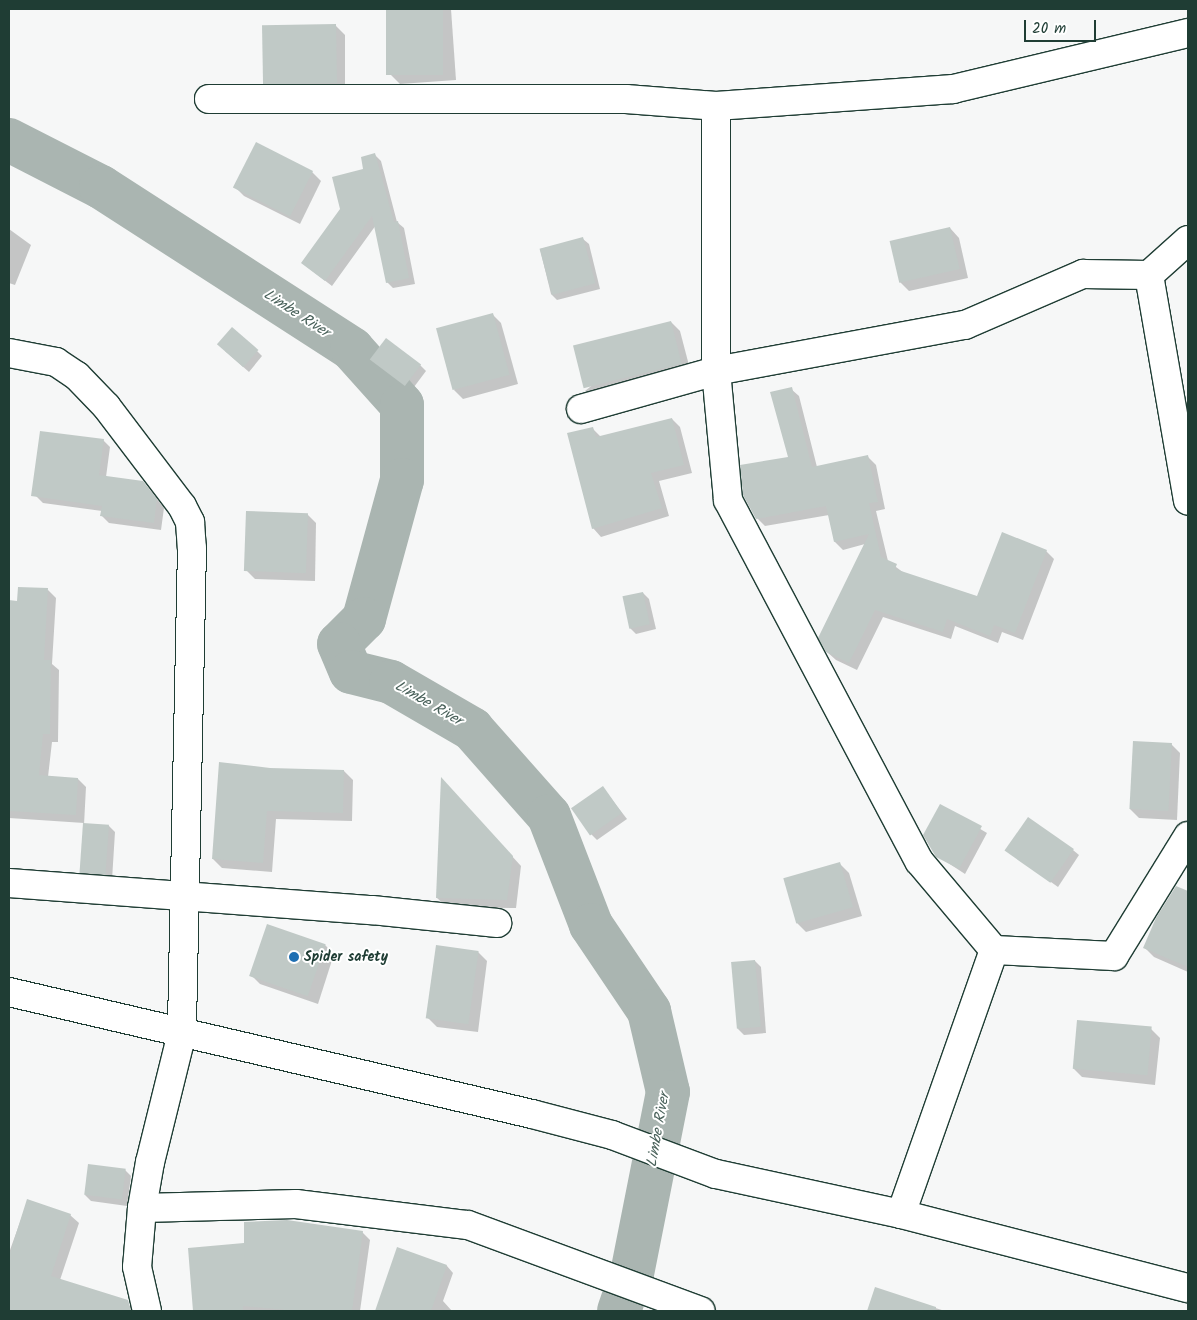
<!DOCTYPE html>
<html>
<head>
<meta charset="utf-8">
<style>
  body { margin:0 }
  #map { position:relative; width:1197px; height:1320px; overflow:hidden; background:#f6f7f7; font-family:Kalam,sans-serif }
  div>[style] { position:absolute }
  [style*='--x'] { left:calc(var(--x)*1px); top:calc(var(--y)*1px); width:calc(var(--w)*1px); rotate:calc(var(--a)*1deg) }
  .shadow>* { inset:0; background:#0003 }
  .river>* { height:44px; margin:-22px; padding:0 22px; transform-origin:22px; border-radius:22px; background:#aab5b1 }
  .building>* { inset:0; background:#c0c9c6; transform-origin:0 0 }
  .roads { filter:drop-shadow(1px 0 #1f3d34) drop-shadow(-1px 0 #1f3d34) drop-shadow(0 1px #1f3d34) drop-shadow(0 -1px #1f3d34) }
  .minor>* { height:28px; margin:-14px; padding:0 14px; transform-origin:14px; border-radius:14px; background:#fff }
  .trunk>* { height:28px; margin:-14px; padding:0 14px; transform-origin:14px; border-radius:14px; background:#fff }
  .dots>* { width:14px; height:14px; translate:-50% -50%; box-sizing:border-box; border:2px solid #fff; border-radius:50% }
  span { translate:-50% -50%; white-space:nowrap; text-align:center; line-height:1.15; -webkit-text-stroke:4px #fff; paint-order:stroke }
  .poi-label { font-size:14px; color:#1f3d34; font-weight:700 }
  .left { translate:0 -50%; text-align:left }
  .water-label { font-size:15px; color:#49615a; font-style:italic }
  .frame { position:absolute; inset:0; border:10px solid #1f3d34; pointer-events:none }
  .scale { position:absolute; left:1024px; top:20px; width:72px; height:22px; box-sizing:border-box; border:2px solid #1f3d34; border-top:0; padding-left:6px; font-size:15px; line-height:18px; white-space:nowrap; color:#1f3d34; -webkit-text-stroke:4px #fff; paint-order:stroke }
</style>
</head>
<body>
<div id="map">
  <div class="shadow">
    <i style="clip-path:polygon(387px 9px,451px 9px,456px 80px,400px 84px,391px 75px)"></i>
    <i style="clip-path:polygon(336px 26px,345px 35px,345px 92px,272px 92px,263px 83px)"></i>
    <i style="clip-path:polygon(375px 155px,381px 161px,397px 222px,404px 228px,415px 284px,393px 288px,387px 282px,376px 225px,332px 286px,302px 263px,342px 209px)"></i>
    <i style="clip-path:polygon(312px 172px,321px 181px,300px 224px,244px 196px,235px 187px)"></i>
    <i style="clip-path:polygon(950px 228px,959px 238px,968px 278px,909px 291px,900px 282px)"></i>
    <i style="clip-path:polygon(9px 229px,31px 245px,15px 285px,9px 283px)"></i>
    <i style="clip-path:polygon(583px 239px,589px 244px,600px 289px,557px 300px,551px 294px,540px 249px)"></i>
    <i style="clip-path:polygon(492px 314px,501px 323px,518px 384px,463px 399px,454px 390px)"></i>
    <i style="clip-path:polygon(671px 322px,680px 331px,691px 373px,594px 400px,585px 391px)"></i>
    <i style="clip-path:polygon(225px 351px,257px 351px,262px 356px,249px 372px)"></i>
    <i style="clip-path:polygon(372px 360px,420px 365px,426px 371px,411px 391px)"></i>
    <i style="clip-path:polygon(791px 389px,799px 396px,817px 467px,868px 457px,876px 465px,885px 509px,876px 511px,888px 561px,904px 573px,978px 597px,1046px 551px,1054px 559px,1023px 640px,1002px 632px,998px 643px,955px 626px,951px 639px,883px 617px,857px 670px,836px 660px,827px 652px,865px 544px,843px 550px,835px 542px,829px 515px,765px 526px,757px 518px,790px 458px)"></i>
    <i style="clip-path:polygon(672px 419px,680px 427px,692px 473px,659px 481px,669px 516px,601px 537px,593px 528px,592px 428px,601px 437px)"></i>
    <i style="clip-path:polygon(103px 440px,110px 447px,106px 477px,143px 482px,164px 508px,161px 530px,109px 523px,102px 516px,102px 511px,43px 503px,36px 496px)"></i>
    <i style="clip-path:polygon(307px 514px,316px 523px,315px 581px,255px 579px,246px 570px)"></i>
    <i style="clip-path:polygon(48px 590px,56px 598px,52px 664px,59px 670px,58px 742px,52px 742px,48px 777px,78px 779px,86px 787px,84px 825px,109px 826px,115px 832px,112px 880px,87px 878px,81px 872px,84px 823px,9px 818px,12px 679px,9px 676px,9px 602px,19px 602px)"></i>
    <i style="clip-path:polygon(643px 593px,649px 599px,656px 629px,636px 634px,630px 628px)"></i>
    <i style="clip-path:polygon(1171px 744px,1180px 753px,1177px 820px,1139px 818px,1130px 809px)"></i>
    <i style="clip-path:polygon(270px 770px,344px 771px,353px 780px,352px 821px,276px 819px,272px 872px,222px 868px,213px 859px)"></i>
    <i style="clip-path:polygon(450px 788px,521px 866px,516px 908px,447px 907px,437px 898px)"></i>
    <i style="clip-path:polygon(603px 788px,627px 819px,597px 840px,591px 834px)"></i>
    <i style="clip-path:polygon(940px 805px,987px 833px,965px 874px,939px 857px)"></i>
    <i style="clip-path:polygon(1073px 850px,1079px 855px,1058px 887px,1007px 851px)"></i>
    <i style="clip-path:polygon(840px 864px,849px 873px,862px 916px,806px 932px,797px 923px)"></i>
    <i style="clip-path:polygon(1176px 888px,1188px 893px,1188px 972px,1154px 957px,1145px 948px)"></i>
    <i style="clip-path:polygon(9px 926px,10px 927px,9px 945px)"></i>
    <i style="clip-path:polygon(325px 945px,334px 954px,318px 1004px,260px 984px,251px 975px)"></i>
    <i style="clip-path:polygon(478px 952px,487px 961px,478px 1032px,437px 1027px,428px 1018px)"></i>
    <i style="clip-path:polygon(755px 961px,761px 967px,766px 1033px,744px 1035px,738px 1029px)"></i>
    <i style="clip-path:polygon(1151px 1029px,1160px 1038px,1155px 1085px,1082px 1077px,1073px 1068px)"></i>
    <i style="clip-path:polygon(125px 1170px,131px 1176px,127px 1206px,91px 1201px,85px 1195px)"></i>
    <i style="clip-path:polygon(28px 1200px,70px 1215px,79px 1223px,60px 1280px,123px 1300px,132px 1308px,131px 1311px,9px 1311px,10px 1250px)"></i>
    <i style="clip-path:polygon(362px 1232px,370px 1240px,360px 1311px,194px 1311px,189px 1249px)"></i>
    <i style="clip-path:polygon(398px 1249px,447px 1266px,453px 1273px,443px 1301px,452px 1311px,376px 1311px)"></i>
    <i style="clip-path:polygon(875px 1289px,945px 1311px,869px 1311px)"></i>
  </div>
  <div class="river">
    <i style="--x:9;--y:140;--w:103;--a:27.1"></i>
    <i style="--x:101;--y:187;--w:299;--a:32.8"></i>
    <i style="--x:352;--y:349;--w:75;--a:48.2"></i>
    <i style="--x:402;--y:405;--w:75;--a:90"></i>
    <i style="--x:402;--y:480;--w:144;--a:105.3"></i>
    <i style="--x:364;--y:619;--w:35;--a:135"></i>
    <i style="--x:339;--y:644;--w:30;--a:67"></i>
    <i style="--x:351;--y:672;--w:41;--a:14"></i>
    <i style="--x:391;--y:682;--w:94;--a:30.1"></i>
    <i style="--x:472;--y:729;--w:116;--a:48.5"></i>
    <i style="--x:549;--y:816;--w:117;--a:68.9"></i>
    <i style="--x:591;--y:925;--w:104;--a:56"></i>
    <i style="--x:649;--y:1011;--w:83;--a:76.8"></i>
    <i style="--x:668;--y:1092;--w:185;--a:101.2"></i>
    <i style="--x:632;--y:1273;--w:40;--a:108.9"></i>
  </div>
  <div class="building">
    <i style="left:386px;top:9px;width:57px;height:66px"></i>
    <i style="left:336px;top:24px;width:59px;height:74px;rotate:89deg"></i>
    <i style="left:256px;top:142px;width:64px;height:51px;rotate:27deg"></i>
    <i style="clip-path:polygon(375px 153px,394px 222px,398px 221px,409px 278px,386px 283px,372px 216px,325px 281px,301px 263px,340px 209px,332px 177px,363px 169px,361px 157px)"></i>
    <i style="left:950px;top:227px;width:43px;height:62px;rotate:77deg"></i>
    <i style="left:583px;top:237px;width:48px;height:45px;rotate:75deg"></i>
    <i style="left:493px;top:313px;width:64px;height:59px;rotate:75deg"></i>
    <i style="left:671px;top:321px;width:44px;height:101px;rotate:76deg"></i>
    <i style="left:232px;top:327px;width:35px;height:23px;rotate:41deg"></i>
    <i style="left:386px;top:338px;width:44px;height:27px;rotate:37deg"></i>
    <i style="clip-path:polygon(792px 387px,812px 467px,868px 455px,878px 502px,869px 503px,881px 557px,897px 564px,895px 569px,977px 596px,1002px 532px,1047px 550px,1015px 633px,994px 625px,990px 636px,947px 619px,943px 632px,875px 610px,849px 663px,826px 652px,818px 638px,869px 534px,834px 542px,826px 506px,756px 519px,743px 495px,740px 465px,788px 457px,770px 392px)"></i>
    <i style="clip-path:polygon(672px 418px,684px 465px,651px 473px,662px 508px,592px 529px,567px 433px,593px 427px,596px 437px)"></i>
    <i style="clip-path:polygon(40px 431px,104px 439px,99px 475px,143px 481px,157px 499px,154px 523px,100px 516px,102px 506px,31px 496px)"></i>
    <i style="left:246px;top:511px;width:62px;height:60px;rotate:2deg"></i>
    <i style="clip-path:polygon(18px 587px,48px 588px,44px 660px,51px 660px,50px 734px,43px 734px,39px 775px,78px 778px,76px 815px,9px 811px,9px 600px,17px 601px)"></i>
    <i style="left:643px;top:592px;width:33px;height:21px;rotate:78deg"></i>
    <i style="left:1133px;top:741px;width:39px;height:68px;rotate:3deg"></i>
    <i style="clip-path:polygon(219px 762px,270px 768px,344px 770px,343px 813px,267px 811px,263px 863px,212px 859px)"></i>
    <i style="clip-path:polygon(441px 777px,513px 856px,507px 900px,436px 898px)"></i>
    <i style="left:603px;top:786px;width:33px;height:39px;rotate:55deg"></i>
    <i style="clip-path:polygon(940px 804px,982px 826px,959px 869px,936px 857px,923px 835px)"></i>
    <i style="left:1028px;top:817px;width:56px;height:41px;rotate:35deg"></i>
    <i style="left:83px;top:823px;width:26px;height:50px;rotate:4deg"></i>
    <i style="left:840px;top:862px;width:47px;height:59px;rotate:74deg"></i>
    <i style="clip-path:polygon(1176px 886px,1188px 891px,1188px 967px,1143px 948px,1156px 918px)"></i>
    <i style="left:267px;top:924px;width:62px;height:55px;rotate:19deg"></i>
    <i style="left:436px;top:945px;width:43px;height:74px;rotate:8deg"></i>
    <i style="left:755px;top:960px;width:67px;height:24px;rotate:85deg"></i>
    <i style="left:1077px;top:1020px;width:75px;height:49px;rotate:5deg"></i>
    <i style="left:88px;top:1164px;width:38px;height:31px;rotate:7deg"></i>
    <i style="clip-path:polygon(27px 1199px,71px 1214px,51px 1276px,128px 1300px,131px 1311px,9px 1311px,9px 1256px)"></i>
    <i style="clip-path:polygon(287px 1220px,363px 1231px,352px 1311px,296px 1311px,243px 1306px,243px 1311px,193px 1311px,188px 1248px,244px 1243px,244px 1222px)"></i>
    <i style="clip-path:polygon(397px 1247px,447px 1265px,431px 1311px,375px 1311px)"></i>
    <i style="clip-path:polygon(875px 1287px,936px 1307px,936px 1311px,867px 1311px)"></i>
  </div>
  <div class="roads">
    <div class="minor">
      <i style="--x:209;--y:99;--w:417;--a:0"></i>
      <i style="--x:626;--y:99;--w:90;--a:4.4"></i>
      <i style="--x:716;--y:106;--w:238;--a:-4.1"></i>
      <i style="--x:953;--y:89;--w:242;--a:-13.4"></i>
      <i style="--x:1188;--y:240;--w:52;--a:138.1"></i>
      <i style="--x:1149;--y:275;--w:229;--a:80.2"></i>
      <i style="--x:9;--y:353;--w:48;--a:10.8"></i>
      <i style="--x:56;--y:362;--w:25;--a:34"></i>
      <i style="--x:77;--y:376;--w:42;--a:46"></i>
      <i style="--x:106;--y:406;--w:126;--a:52.8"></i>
      <i style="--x:182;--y:506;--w:18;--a:63"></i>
      <i style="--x:190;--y:522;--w:26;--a:86"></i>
      <i style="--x:192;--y:548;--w:485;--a:91.2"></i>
      <i style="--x:182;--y:1033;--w:133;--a:103.9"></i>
      <i style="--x:150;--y:1162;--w:47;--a:99.9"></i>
      <i style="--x:142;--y:1208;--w:59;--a:94.8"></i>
      <i style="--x:137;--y:1267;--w:45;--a:77.2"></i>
      <i style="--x:581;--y:409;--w:140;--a:-15.7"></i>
      <i style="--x:716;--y:371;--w:265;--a:-90"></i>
      <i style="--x:9;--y:883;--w:364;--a:4.3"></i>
      <i style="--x:372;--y:910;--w:126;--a:5.9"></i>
      <i style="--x:994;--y:950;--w:116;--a:-130.1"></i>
      <i style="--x:919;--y:861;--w:408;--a:-117.9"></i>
      <i style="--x:728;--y:500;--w:130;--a:-95.3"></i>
      <i style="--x:716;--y:371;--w:253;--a:-10.5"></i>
      <i style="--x:965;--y:325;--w:129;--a:-23.4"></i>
      <i style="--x:1083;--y:274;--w:66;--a:0.9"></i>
      <i style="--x:142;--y:1208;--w:154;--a:-1.5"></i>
      <i style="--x:296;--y:1204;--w:173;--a:7"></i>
      <i style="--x:468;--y:1225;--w:248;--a:20.3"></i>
      <i style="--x:901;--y:1214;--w:280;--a:-70.6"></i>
      <i style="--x:994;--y:950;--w:120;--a:2.9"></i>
      <i style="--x:1114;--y:956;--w:141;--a:-58.3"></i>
    </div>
    <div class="trunk">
      <i style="--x:9;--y:992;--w:537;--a:13.13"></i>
      <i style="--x:532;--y:1114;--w:83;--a:14.7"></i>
      <i style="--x:612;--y:1135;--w:111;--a:20.6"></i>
      <i style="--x:716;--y:1174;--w:189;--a:12.2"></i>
      <i style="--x:901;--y:1214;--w:296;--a:14.5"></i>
    </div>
  </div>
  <div class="dots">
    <i style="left:294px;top:957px;background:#1f6fb2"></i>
  </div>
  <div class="poi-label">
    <span class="left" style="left:304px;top:957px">Spider safety</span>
  </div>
  <div class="water-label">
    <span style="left:296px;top:314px;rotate:33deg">Limbe River</span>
    <span style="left:428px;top:704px;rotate:30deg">Limbe River</span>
    <span style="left:659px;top:1130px;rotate:-80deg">Limbe River</span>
  </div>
  <div class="frame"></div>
  <div class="scale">20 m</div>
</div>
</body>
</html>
